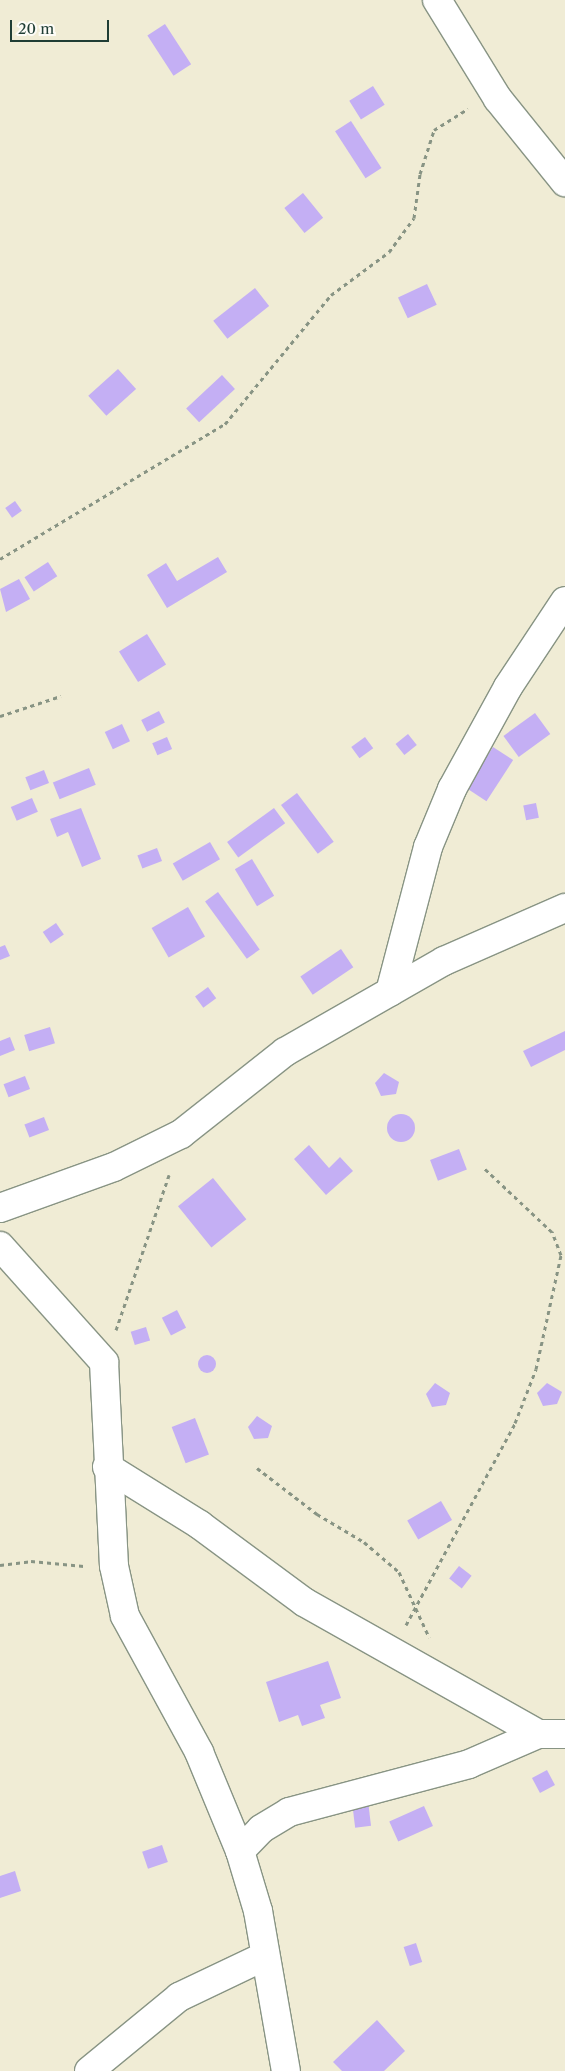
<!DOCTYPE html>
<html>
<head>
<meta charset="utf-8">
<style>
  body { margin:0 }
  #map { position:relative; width:565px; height:2071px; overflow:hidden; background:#f0ecd5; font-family:"Libre Caslon Text",serif }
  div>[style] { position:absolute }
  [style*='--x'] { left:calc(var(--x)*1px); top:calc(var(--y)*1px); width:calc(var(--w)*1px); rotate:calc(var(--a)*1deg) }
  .building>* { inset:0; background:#c4aff4; transform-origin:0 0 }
  .round { border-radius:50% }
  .path>* { height:3px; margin-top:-1.5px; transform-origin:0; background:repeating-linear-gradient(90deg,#889484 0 4px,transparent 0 8px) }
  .roads { filter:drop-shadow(1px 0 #889484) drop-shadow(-1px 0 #889484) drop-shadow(0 1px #889484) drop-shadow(0 -1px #889484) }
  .street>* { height:28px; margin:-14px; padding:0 14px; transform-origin:14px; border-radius:14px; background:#fff }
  span { translate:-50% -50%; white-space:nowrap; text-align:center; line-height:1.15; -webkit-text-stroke:5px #fdfcf7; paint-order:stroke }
  .scale { position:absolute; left:10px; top:20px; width:99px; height:22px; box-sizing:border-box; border:2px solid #1f3d34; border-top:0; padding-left:6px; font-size:15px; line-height:18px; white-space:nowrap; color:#1f3d34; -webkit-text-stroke:4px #fdfcf7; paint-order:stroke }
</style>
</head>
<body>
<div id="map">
  <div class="building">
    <i style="left:165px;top:24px;width:48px;height:21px;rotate:57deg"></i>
    <i style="left:373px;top:86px;width:22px;height:28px;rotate:58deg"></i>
    <i style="left:351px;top:121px;width:56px;height:19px;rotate:57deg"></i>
    <i style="left:303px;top:193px;width:32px;height:24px;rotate:51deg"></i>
    <i style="left:427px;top:284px;width:23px;height:32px;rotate:65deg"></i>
    <i style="left:255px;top:288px;width:23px;height:53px;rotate:52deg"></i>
    <i style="left:118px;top:369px;width:27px;height:40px;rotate:48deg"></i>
    <i style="left:222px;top:375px;width:19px;height:49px;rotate:47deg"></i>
    <i style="left:15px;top:501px;width:12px;height:12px;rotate:55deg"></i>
    <i style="clip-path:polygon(218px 557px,227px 572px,167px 608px,147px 575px,166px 563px,177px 581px)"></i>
    <i style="left:48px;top:562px;width:17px;height:28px;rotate:57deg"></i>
    <i style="clip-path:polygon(19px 579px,30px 599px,6px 612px,0 589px)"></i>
    <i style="left:147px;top:634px;width:36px;height:33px;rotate:58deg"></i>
    <i style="left:159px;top:711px;width:13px;height:20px;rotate:63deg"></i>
    <i style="left:535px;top:713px;width:26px;height:39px;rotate:54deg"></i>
    <i style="left:122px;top:724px;width:19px;height:19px;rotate:65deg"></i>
    <i style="left:408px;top:734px;width:14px;height:16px;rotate:51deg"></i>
    <i style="left:167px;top:737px;width:13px;height:16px;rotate:67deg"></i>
    <i style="left:365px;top:737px;width:14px;height:17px;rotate:54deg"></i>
    <i style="left:493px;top:747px;width:24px;height:49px;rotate:33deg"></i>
    <i style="left:89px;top:768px;width:18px;height:39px;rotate:68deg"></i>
    <i style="left:44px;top:770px;width:14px;height:20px;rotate:69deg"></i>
    <i style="left:297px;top:793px;width:61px;height:20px;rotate:53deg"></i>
    <i style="left:32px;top:798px;width:15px;height:23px;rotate:67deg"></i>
    <i style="left:536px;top:803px;width:15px;height:13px;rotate:79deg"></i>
    <i style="clip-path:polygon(81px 808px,101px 859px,82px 867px,68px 832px,57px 837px,50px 819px)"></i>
    <i style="left:274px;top:808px;width:19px;height:58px;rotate:54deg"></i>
    <i style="left:210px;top:842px;width:20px;height:43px;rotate:60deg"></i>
    <i style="left:157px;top:848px;width:14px;height:21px;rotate:69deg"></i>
    <i style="left:252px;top:859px;width:43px;height:20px;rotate:59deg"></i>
    <i style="left:218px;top:892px;width:71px;height:16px;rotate:54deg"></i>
    <i style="left:188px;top:907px;width:34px;height:42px;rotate:60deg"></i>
    <i style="left:56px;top:923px;width:14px;height:16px;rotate:56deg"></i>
    <i style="clip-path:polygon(5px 945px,10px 956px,0 960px,0 947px)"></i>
    <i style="left:341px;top:949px;width:22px;height:49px;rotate:56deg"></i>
    <i style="left:208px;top:987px;width:14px;height:16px;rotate:54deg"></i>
    <i style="left:50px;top:1027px;width:17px;height:27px;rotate:73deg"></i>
    <i style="clip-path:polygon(565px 1031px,565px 1050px,531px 1067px,523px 1051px)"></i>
    <i style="clip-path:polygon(10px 1037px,15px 1050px,0 1056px,0 1041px)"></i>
    <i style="clip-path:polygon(384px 1073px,399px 1082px,396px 1094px,381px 1096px,375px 1083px)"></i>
    <i style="left:25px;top:1076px;width:14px;height:23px;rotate:69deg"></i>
    <i class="round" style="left:387px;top:1114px;width:28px;height:28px"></i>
    <i style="left:44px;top:1117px;width:14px;height:21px;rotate:69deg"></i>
    <i style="clip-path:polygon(309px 1145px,329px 1168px,340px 1157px,353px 1171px,326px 1195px,294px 1159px)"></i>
    <i style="left:459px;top:1149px;width:22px;height:31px;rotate:69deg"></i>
    <i style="left:213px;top:1178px;width:53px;height:45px;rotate:51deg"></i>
    <i style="left:177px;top:1310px;width:20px;height:17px;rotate:63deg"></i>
    <i style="left:146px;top:1327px;width:14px;height:16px;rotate:73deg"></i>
    <i class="round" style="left:198px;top:1355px;width:18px;height:18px"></i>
    <i style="clip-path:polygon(435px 1383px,450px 1393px,446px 1405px,432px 1407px,426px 1394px)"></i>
    <i style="clip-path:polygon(547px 1383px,562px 1392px,557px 1404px,543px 1406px,537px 1393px)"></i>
    <i style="clip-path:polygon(257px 1416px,272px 1426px,268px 1438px,254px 1439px,248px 1427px)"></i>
    <i style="left:195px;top:1418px;width:39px;height:25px;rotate:69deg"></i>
    <i style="left:441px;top:1501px;width:22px;height:39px;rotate:60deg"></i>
    <i style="left:459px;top:1566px;width:16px;height:16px;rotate:38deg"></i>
    <i style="clip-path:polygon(328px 1661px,341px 1698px,320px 1705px,325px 1718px,302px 1726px,298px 1715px,279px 1722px,266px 1682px)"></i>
    <i style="left:547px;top:1770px;width:17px;height:17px;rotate:62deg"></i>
    <i style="left:368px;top:1801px;width:25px;height:16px;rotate:83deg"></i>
    <i style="left:424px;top:1806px;width:22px;height:38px;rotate:66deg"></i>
    <i style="left:162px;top:1845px;width:18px;height:21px;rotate:71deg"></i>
    <i style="clip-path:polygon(15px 1871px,21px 1891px,0 1898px,0 1876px)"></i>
    <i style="left:416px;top:1943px;width:20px;height:13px;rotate:72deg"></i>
    <i style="clip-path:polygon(377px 2020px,405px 2051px,384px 2071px,342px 2071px,333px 2062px)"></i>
  </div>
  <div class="path">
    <i style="--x:0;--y:559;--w:262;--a:-31"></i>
    <i style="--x:225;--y:424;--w:167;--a:-50.6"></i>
    <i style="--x:331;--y:295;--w:72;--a:-36.6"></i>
    <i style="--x:389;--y:252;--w:42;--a:-53.7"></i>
    <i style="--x:414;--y:218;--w:44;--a:-82.2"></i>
    <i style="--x:420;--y:174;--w:46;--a:-72.3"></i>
    <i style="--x:434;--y:130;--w:40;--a:-32"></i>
    <i style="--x:0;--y:716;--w:64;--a:-18.2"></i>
    <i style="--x:116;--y:1330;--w:164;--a:-71.1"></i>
    <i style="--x:257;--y:1468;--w:76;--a:37.5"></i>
    <i style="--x:317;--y:1514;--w:55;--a:30.8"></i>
    <i style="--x:364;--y:1542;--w:46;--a:40.6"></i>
    <i style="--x:399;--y:1572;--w:72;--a:65.2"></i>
    <i style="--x:0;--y:1565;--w:31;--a:-7"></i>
    <i style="--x:31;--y:1561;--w:53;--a:5.4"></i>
    <i style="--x:406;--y:1625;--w:230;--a:-61.6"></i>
    <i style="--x:515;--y:1423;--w:58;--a:-68.7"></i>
    <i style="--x:536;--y:1369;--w:117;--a:-77.6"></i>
    <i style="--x:561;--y:1255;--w:25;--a:-111"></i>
    <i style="--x:552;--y:1232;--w:93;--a:-136.7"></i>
  </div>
  <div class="roads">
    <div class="street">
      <i style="--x:437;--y:0;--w:116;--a:58.4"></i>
      <i style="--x:498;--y:99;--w:107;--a:51.1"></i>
      <i style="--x:390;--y:992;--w:150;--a:-75.3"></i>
      <i style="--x:428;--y:847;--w:63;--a:-67.5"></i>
      <i style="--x:452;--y:789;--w:116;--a:-61.2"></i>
      <i style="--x:508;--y:687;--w:103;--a:-56.5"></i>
      <i style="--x:0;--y:1208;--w:121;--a:-19.8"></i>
      <i style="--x:114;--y:1167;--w:75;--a:-26.2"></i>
      <i style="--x:181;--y:1134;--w:132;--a:-38.3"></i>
      <i style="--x:285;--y:1052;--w:183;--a:-29.8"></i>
      <i style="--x:444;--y:961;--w:132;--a:-23.7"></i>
      <i style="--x:0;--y:1246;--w:156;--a:48.1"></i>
      <i style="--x:104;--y:1362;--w:204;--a:87.2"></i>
      <i style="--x:114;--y:1566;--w:51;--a:77.6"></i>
      <i style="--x:125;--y:1616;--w:155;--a:61.4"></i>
      <i style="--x:199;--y:1752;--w:107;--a:67.5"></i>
      <i style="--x:240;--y:1851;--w:63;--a:73.3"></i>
      <i style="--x:258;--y:1911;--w:162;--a:80.1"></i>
      <i style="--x:107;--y:1467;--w:110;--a:31.9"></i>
      <i style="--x:200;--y:1525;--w:129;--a:36.5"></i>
      <i style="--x:304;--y:1602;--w:269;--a:29.4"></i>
      <i style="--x:538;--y:1734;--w:27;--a:0"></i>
      <i style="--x:240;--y:1851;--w:30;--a:-46"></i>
      <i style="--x:261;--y:1829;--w:33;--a:-31"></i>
      <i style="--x:289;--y:1812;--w:186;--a:-14.9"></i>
      <i style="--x:469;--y:1764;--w:75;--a:-23.5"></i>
      <i style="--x:89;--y:2071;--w:117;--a:-39.4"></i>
      <i style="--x:179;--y:1997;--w:95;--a:-25.5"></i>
    </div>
  </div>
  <div class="scale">20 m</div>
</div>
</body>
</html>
